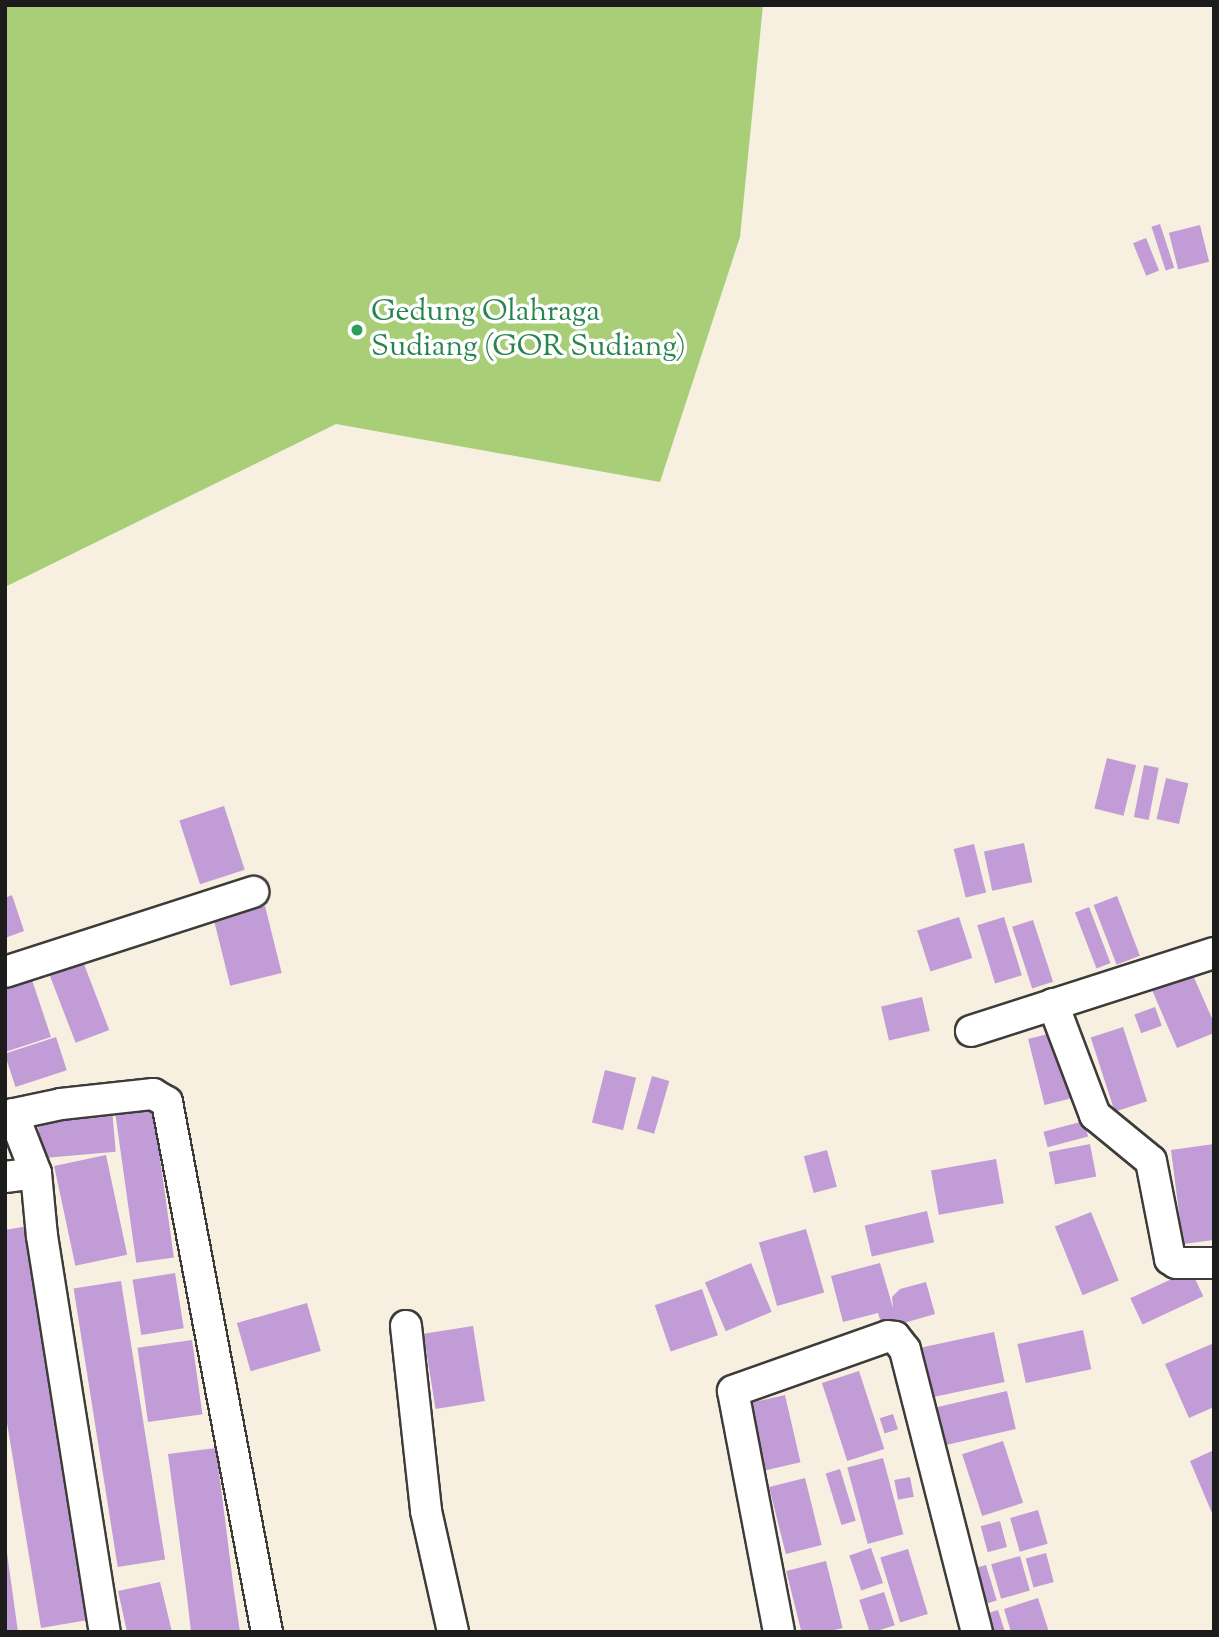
<!DOCTYPE html>
<html>
<head>
<meta charset="utf-8">
<style>
  body { margin:0 }
  #map { position:relative; width:1219px; height:1637px; overflow:hidden; background:#f7f0e0; font-family:"Sorts Mill Goudy",serif }
  div>[style] { position:absolute }
  [style*='--x'] { left:calc(var(--x)*1px); top:calc(var(--y)*1px); width:calc(var(--w)*1px); rotate:calc(var(--a)*1deg) }
  .green>* { inset:0; background:#a8ce78 }
  .building>* { inset:0; background:#c29cd6; transform-origin:0 0 }
  .roads { filter:drop-shadow(2px 0 #3d3c39) drop-shadow(-2px 0 #3d3c39) drop-shadow(0 2px #3d3c39) drop-shadow(0 -2px #3d3c39) }
  .minor>* { height:30px; margin:-15px; padding:0 15px; transform-origin:15px; border-radius:15px; background:#fff }
  .dots>* { width:19px; height:19px; translate:-50% -50%; box-sizing:border-box; border:4px solid #fff; border-radius:50% }
  span { translate:-50% -50%; white-space:nowrap; text-align:center; line-height:1.15; -webkit-text-stroke:7px #fff; paint-order:stroke }
  .leisure-label { font-size:30px; color:#27864d }
  .left { translate:0 -50%; text-align:left }
  .frame { position:absolute; inset:0; border:7px solid #1c1c1c; pointer-events:none }
</style>
</head>
<body>
<div id="map">
  <div class="green">
    <i style="clip-path:polygon(5px 5px,763px 5px,740px 237px,660px 482px,336px 424px,5px 587px)"></i>
  </div>
  <div class="building">
    <i style="left:1160px;top:224px;width:46px;height:9px;rotate:72deg"></i>
    <i style="left:1200px;top:225px;width:38px;height:32px;rotate:76deg"></i>
    <i style="left:1146px;top:238px;width:35px;height:14px;rotate:68deg"></i>
    <i style="left:1107px;top:758px;width:30px;height:52px;rotate:14deg"></i>
    <i style="left:1144px;top:765px;width:15px;height:53px;rotate:11deg"></i>
    <i style="left:1166px;top:778px;width:23px;height:42px;rotate:13deg"></i>
    <i style="left:224px;top:806px;width:67px;height:47px;rotate:72deg"></i>
    <i style="left:1024px;top:843px;width:40px;height:41px;rotate:78deg"></i>
    <i style="left:974px;top:844px;width:50px;height:21px;rotate:76deg"></i>
    <i style="clip-path:polygon(12px 895px,24px 931px,5px 938px,5px 898px)"></i>
    <i style="left:1117px;top:896px;width:64px;height:25px;rotate:69deg"></i>
    <i style="left:265px;top:906px;width:69px;height:53px;rotate:76deg"></i>
    <i style="left:1089px;top:907px;width:60px;height:15px;rotate:69deg"></i>
    <i style="left:959px;top:917px;width:43px;height:44px;rotate:72deg"></i>
    <i style="left:1004px;top:917px;width:61px;height:28px;rotate:73deg"></i>
    <i style="left:1033px;top:920px;width:65px;height:22px;rotate:72deg"></i>
    <i style="left:82px;top:959px;width:76px;height:36px;rotate:69deg"></i>
    <i style="clip-path:polygon(29px 971px,51px 1037px,5px 1052px,5px 979px)"></i>
    <i style="clip-path:polygon(1192px 973px,1214px 1023px,1214px 1033px,1177px 1048px,1152px 990px)"></i>
    <i style="left:922px;top:997px;width:35px;height:42px;rotate:77deg"></i>
    <i style="left:1155px;top:1007px;width:20px;height:22px;rotate:70deg"></i>
    <i style="left:1123px;top:1027px;width:78px;height:34px;rotate:72deg"></i>
    <i style="left:1064px;top:1030px;width:68px;height:37px;rotate:76deg"></i>
    <i style="left:56px;top:1037px;width:35px;height:54px;rotate:72deg"></i>
    <i style="left:605px;top:1070px;width:32px;height:54px;rotate:14deg"></i>
    <i style="left:652px;top:1076px;width:18px;height:55px;rotate:16deg"></i>
    <i style="left:112px;top:1109px;width:43px;height:75px;rotate:85deg"></i>
    <i style="left:153px;top:1109px;width:150px;height:38px;rotate:82deg"></i>
    <i style="left:1084px;top:1121px;width:16px;height:42px;rotate:75deg"></i>
    <i style="left:1090px;top:1144px;width:33px;height:42px;rotate:79deg"></i>
    <i style="clip-path:polygon(1214px 1144px,1214px 1240px,1183px 1244px,1171px 1150px)"></i>
    <i style="left:827px;top:1150px;width:38px;height:24px;rotate:75deg"></i>
    <i style="left:106px;top:1155px;width:102px;height:53px;rotate:78deg"></i>
    <i style="left:996px;top:1159px;width:45px;height:66px;rotate:80deg"></i>
    <i style="left:927px;top:1211px;width:32px;height:64px;rotate:77deg"></i>
    <i style="left:1091px;top:1212px;width:74px;height:39px;rotate:68deg"></i>
    <i style="clip-path:polygon(28px 1226px,94px 1619px,41px 1628px,5px 1411px,5px 1230px)"></i>
    <i style="left:806px;top:1229px;width:66px;height:49px;rotate:74deg"></i>
    <i style="left:751px;top:1263px;width:53px;height:50px;rotate:67deg"></i>
    <i style="clip-path:polygon(880px 1263px,893px 1308px,892px 1297px,900px 1289px,926px 1282px,935px 1314px,883px 1329px,878px 1313px,843px 1322px,831px 1276px)"></i>
    <i style="left:1191px;top:1270px;width:29px;height:67px;rotate:65deg"></i>
    <i style="left:175px;top:1273px;width:56px;height:43px;rotate:81deg"></i>
    <i style="left:121px;top:1281px;width:282px;height:48px;rotate:81deg"></i>
    <i style="left:702px;top:1289px;width:49px;height:50px;rotate:71deg"></i>
    <i style="left:307px;top:1303px;width:50px;height:73px;rotate:74deg"></i>
    <i style="left:473px;top:1326px;width:76px;height:50px;rotate:81deg"></i>
    <i style="left:1083px;top:1330px;width:40px;height:67px;rotate:78deg"></i>
    <i style="left:994px;top:1332px;width:51px;height:79px;rotate:78deg"></i>
    <i style="left:192px;top:1340px;width:75px;height:55px;rotate:82deg"></i>
    <i style="clip-path:polygon(1214px 1343px,1214px 1407px,1189px 1418px,1165px 1364px)"></i>
    <i style="left:859px;top:1371px;width:82px;height:39px;rotate:72deg"></i>
    <i style="left:1007px;top:1391px;width:39px;height:77px;rotate:77deg"></i>
    <i style="left:785px;top:1395px;width:69px;height:38px;rotate:77deg"></i>
    <i style="left:893px;top:1414px;width:16px;height:14px;rotate:72deg"></i>
    <i style="left:1003px;top:1441px;width:65px;height:43px;rotate:72deg"></i>
    <i style="clip-path:polygon(216px 1448px,234px 1591px,240px 1632px,191px 1632px,187px 1597px,168px 1454px)"></i>
    <i style="clip-path:polygon(1214px 1450px,1214px 1518px,1190px 1461px)"></i>
    <i style="left:883px;top:1458px;width:79px;height:37px;rotate:75deg"></i>
    <i style="left:840px;top:1469px;width:54px;height:15px;rotate:73deg"></i>
    <i style="left:910px;top:1477px;width:20px;height:16px;rotate:79deg"></i>
    <i style="left:805px;top:1478px;width:69px;height:37px;rotate:76deg"></i>
    <i style="left:1038px;top:1510px;width:35px;height:29px;rotate:74deg"></i>
    <i style="left:1000px;top:1521px;width:27px;height:20px;rotate:75deg"></i>
    <i style="left:871px;top:1548px;width:37px;height:23px;rotate:71deg"></i>
    <i style="left:908px;top:1549px;width:68px;height:29px;rotate:73deg"></i>
    <i style="clip-path:polygon(5px 1553px,7px 1553px,18px 1632px,5px 1632px)"></i>
    <i style="left:1046px;top:1553px;width:30px;height:21px;rotate:75deg"></i>
    <i style="left:1020px;top:1556px;width:36px;height:30px;rotate:74deg"></i>
    <i style="left:826px;top:1561px;width:69px;height:41px;rotate:76deg"></i>
    <i style="left:986px;top:1565px;width:37px;height:13px;rotate:73deg"></i>
    <i style="clip-path:polygon(160px 1582px,172px 1632px,127px 1632px,118px 1591px)"></i>
    <i style="left:884px;top:1592px;width:35px;height:26px;rotate:72deg"></i>
    <i style="clip-path:polygon(1038px 1598px,1049px 1632px,1011px 1632px,1004px 1609px)"></i>
    <i style="clip-path:polygon(998px 1610px,1005px 1632px,987px 1632px,982px 1615px)"></i>
  </div>
  <div class="roads">
    <div class="minor">
      <i style="--x:5;--y:972;--w:261;--a:-17.9"></i>
      <i style="--x:1053;--y:1004;--w:119;--a:69.3"></i>
      <i style="--x:1095;--y:1115;--w:72;--a:39.4"></i>
      <i style="--x:1151;--y:1161;--w:100;--a:79"></i>
      <i style="--x:1170;--y:1259;--w:7;--a:34"></i>
      <i style="--x:1176;--y:1263;--w:38;--a:0"></i>
      <i style="--x:971;--y:1031;--w:255;--a:-17.8"></i>
      <i style="--x:13;--y:1114;--w:63;--a:68.7"></i>
      <i style="--x:36;--y:1173;--w:63;--a:84.6"></i>
      <i style="--x:42;--y:1236;--w:401;--a:81"></i>
      <i style="--x:5;--y:1116;--w:57;--a:-12.1"></i>
      <i style="--x:61;--y:1104;--w:93;--a:-6.2"></i>
      <i style="--x:153;--y:1094;--w:16;--a:30"></i>
      <i style="--x:167;--y:1102;--w:539;--a:79.32"></i>
      <i style="--x:5;--y:1177;--w:31;--a:-7"></i>
      <i style="--x:406;--y:1326;--w:186;--a:83.8"></i>
      <i style="--x:426;--y:1511;--w:124;--a:77.4"></i>
      <i style="--x:779;--y:1632;--w:245;--a:-100.8"></i>
      <i style="--x:733;--y:1391;--w:164;--a:-19.5"></i>
      <i style="--x:888;--y:1336;--w:7;--a:8"></i>
      <i style="--x:895;--y:1337;--w:16;--a:52"></i>
      <i style="--x:905;--y:1350;--w:291;--a:75.7"></i>
    </div>
  </div>
  <div class="dots">
    <i style="left:357px;top:330px;background:#2e9e5b"></i>
  </div>
  <div class="leisure-label">
    <span class="left" style="left:371px;top:330px">Gedung Olahraga<br>Sudiang (GOR Sudiang)</span>
  </div>
  <div class="frame"></div>
</div>
</body>
</html>
